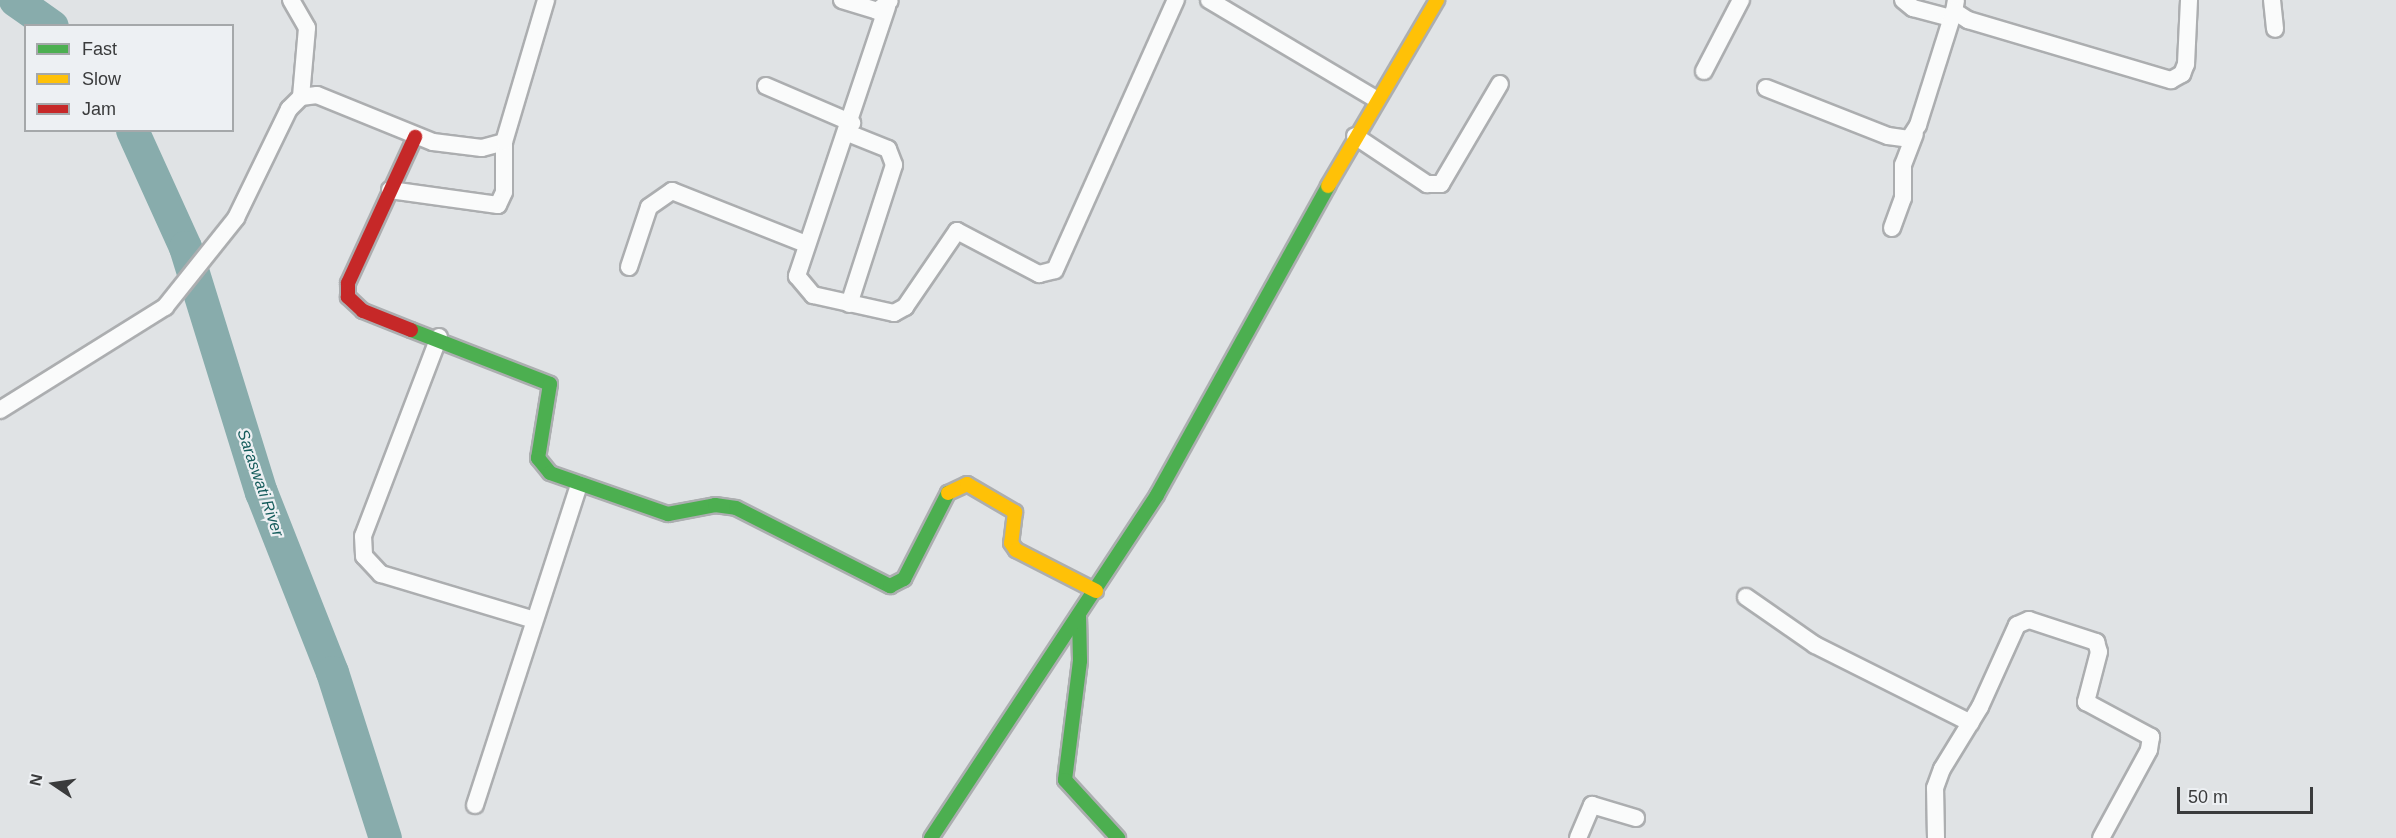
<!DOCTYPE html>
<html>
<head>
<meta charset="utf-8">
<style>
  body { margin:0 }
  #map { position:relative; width:2396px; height:838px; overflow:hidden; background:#e0e3e5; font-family:Helvetica,sans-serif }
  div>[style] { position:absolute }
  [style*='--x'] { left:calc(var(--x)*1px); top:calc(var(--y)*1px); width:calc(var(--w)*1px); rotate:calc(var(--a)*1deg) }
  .river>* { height:33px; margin:-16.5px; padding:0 16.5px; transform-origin:16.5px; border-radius:16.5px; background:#88acac }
  .roads { filter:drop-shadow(2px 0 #acaeb0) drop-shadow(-2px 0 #acaeb0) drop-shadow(0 2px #acaeb0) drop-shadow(0 -2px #acaeb0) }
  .street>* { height:16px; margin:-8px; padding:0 8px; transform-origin:8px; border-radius:8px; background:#fafbfb }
  .fast>* { height:14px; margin:-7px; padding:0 7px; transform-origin:7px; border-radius:7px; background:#4caf50 }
  .slow>* { height:14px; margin:-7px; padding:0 7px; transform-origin:7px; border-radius:7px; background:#ffc107 }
  .jam>* { height:14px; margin:-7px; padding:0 7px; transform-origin:7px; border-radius:7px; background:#c62828 }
  span { translate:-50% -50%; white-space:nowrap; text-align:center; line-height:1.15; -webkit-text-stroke:4.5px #edf0f3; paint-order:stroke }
  .water-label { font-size:16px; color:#145b5b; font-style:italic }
  .legend { position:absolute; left:24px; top:24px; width:210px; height:108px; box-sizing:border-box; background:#edf0f3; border:2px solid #a5a8aa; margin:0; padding:8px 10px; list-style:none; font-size:18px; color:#3a3b3c }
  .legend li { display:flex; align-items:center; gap:12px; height:30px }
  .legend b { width:30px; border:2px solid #a5a8aa }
  .north { position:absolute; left:24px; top:754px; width:60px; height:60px; -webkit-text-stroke:4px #edf0f3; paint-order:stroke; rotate:283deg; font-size:16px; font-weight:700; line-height:24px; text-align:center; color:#3a3b3c }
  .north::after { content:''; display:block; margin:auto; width:21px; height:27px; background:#3a3b3c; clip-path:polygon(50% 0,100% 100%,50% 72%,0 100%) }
  .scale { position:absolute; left:2177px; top:787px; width:136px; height:27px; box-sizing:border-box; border:3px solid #3a3b3c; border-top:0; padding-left:8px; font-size:18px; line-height:21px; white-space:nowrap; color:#3a3b3c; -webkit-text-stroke:4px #edf0f3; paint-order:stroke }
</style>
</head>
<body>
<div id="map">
  <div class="river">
    <i style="--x:15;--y:0;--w:45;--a:35.1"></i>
    <i style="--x:132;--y:130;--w:128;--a:65.6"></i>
    <i style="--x:185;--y:247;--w:257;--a:72.8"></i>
    <i style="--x:261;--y:492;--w:193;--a:68.5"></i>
    <i style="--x:332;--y:672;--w:174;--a:72.3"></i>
  </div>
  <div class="roads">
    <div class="street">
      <i style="--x:291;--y:0;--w:32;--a:60"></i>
      <i style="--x:307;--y:28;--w:69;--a:95"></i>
      <i style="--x:842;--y:0;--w:37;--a:17"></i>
      <i style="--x:877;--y:11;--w:16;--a:-38"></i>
      <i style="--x:1209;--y:0;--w:194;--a:30.7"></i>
      <i style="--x:1903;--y:0;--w:13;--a:39"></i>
      <i style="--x:1913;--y:8;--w:39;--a:15"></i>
      <i style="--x:1956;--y:0;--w:11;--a:100"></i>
      <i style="--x:1954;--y:11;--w:17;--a:33"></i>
      <i style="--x:1968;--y:20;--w:212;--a:16.5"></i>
      <i style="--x:2171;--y:80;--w:13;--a:-29"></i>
      <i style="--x:2182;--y:74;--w:11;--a:-68"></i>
      <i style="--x:2186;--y:64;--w:64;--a:-87.3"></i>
      <i style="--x:2272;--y:0;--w:29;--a:84"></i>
      <i style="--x:887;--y:7;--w:284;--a:108.5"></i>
      <i style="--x:797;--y:276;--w:25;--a:50"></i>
      <i style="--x:813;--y:295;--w:83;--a:12.5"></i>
      <i style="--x:894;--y:313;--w:13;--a:-29"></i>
      <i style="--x:905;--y:307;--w:92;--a:-55.6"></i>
      <i style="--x:957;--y:231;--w:93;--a:27.7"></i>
      <i style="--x:1039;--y:274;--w:16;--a:-14"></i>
      <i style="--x:1055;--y:270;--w:296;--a:-65.9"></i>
      <i style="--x:1704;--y:71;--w:80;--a:-62.5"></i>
      <i style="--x:766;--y:86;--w:94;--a:23.3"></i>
      <i style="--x:1766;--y:88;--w:131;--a:21.5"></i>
      <i style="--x:1888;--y:136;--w:21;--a:8"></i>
      <i style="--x:1909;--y:139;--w:17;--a:-57"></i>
      <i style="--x:1918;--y:125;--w:120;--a:-72.5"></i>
      <i style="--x:848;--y:133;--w:43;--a:21.8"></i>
      <i style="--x:888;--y:149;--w:17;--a:69"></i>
      <i style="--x:894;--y:165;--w:146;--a:107.9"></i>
      <i style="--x:1355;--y:136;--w:87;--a:33.7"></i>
      <i style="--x:1427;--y:184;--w:14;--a:0"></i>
      <i style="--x:1441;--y:184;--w:116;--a:-59.5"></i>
      <i style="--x:390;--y:190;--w:109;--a:7.9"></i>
      <i style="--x:498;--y:205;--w:14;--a:-65"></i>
      <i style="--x:504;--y:192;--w:50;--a:-90"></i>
      <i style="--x:1892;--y:228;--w:32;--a:-70"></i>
      <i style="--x:1903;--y:198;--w:33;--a:-90"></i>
      <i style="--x:1903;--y:165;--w:33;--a:-69"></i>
      <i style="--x:629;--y:267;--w:63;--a:-71.6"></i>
      <i style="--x:649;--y:207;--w:28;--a:-35"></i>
      <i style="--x:672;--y:191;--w:144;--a:21.6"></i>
      <i style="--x:439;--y:337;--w:213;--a:110.9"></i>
      <i style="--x:363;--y:536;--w:20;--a:87"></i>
      <i style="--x:364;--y:556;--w:25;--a:47"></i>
      <i style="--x:381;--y:574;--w:160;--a:16.7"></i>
      <i style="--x:0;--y:410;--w:195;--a:-32"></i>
      <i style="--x:165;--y:307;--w:114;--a:-51.4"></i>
      <i style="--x:236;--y:218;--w:121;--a:-64.1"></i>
      <i style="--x:289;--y:109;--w:17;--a:-45"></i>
      <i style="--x:301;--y:97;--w:16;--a:-7"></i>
      <i style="--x:317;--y:95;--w:125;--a:22.1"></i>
      <i style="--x:433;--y:142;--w:49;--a:7"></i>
      <i style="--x:482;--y:148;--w:23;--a:-15"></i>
      <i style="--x:504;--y:142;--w:148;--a:-73.5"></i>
      <i style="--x:1746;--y:597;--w:84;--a:34.8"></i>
      <i style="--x:1815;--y:645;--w:174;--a:26.6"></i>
      <i style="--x:475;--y:805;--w:337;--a:-72"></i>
      <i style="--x:1578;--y:838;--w:36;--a:-67"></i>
      <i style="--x:1592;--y:805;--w:46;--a:16.5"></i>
      <i style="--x:1936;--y:838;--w:50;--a:-91.1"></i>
      <i style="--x:1935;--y:788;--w:20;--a:-70"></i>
      <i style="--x:1942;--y:769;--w:73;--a:-58.5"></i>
      <i style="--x:1980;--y:707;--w:90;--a:-65.7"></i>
      <i style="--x:2017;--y:625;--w:13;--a:-23"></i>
      <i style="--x:2029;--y:620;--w:71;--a:18.2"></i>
      <i style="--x:2096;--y:642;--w:10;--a:73"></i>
      <i style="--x:2099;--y:652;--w:52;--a:104.6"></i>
      <i style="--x:2086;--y:702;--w:74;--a:28.3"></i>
      <i style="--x:2151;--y:737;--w:13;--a:99"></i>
      <i style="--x:2149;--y:750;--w:100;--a:118.6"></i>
    </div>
    <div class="fast">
      <i style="--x:411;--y:330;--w:149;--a:21.2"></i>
      <i style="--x:550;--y:384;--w:75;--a:99.2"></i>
      <i style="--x:538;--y:458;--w:19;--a:51"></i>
      <i style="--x:550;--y:473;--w:125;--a:19.2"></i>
      <i style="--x:668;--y:514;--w:48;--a:-10.8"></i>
      <i style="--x:715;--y:505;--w:21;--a:8"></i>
      <i style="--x:736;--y:508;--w:173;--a:26.9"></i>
      <i style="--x:890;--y:586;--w:16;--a:-27"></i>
      <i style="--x:904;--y:579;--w:97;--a:-62.9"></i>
      <i style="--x:1079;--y:616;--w:45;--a:88.7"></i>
      <i style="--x:1080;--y:661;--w:120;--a:97.2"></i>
      <i style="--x:1065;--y:780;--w:79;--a:47.6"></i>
      <i style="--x:931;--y:838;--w:411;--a:-56.6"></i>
      <i style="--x:1157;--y:495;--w:353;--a:-61"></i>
    </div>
    <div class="slow">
      <i style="--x:1328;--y:186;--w:216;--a:-59.6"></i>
      <i style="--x:948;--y:493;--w:21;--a:-25"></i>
      <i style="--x:967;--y:484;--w:56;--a:30.3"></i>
      <i style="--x:1015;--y:512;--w:31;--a:97"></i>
      <i style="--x:1011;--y:543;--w:9;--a:54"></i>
      <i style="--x:1016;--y:550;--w:90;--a:27.1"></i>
    </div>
    <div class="jam">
      <i style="--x:411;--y:330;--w:52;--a:-158.4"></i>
      <i style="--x:363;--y:311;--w:21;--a:-137"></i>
      <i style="--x:348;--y:297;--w:14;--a:-90"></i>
      <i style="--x:348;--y:283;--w:161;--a:-65.3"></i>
    </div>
  </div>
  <div class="water-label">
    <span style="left:260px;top:483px;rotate:71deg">Saraswati River</span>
  </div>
  <ul class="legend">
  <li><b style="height:8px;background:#4caf50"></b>Fast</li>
  <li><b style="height:8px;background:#ffc107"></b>Slow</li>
  <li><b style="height:8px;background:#c62828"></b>Jam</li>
  </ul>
  <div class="north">N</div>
  <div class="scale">50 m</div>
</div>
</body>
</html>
